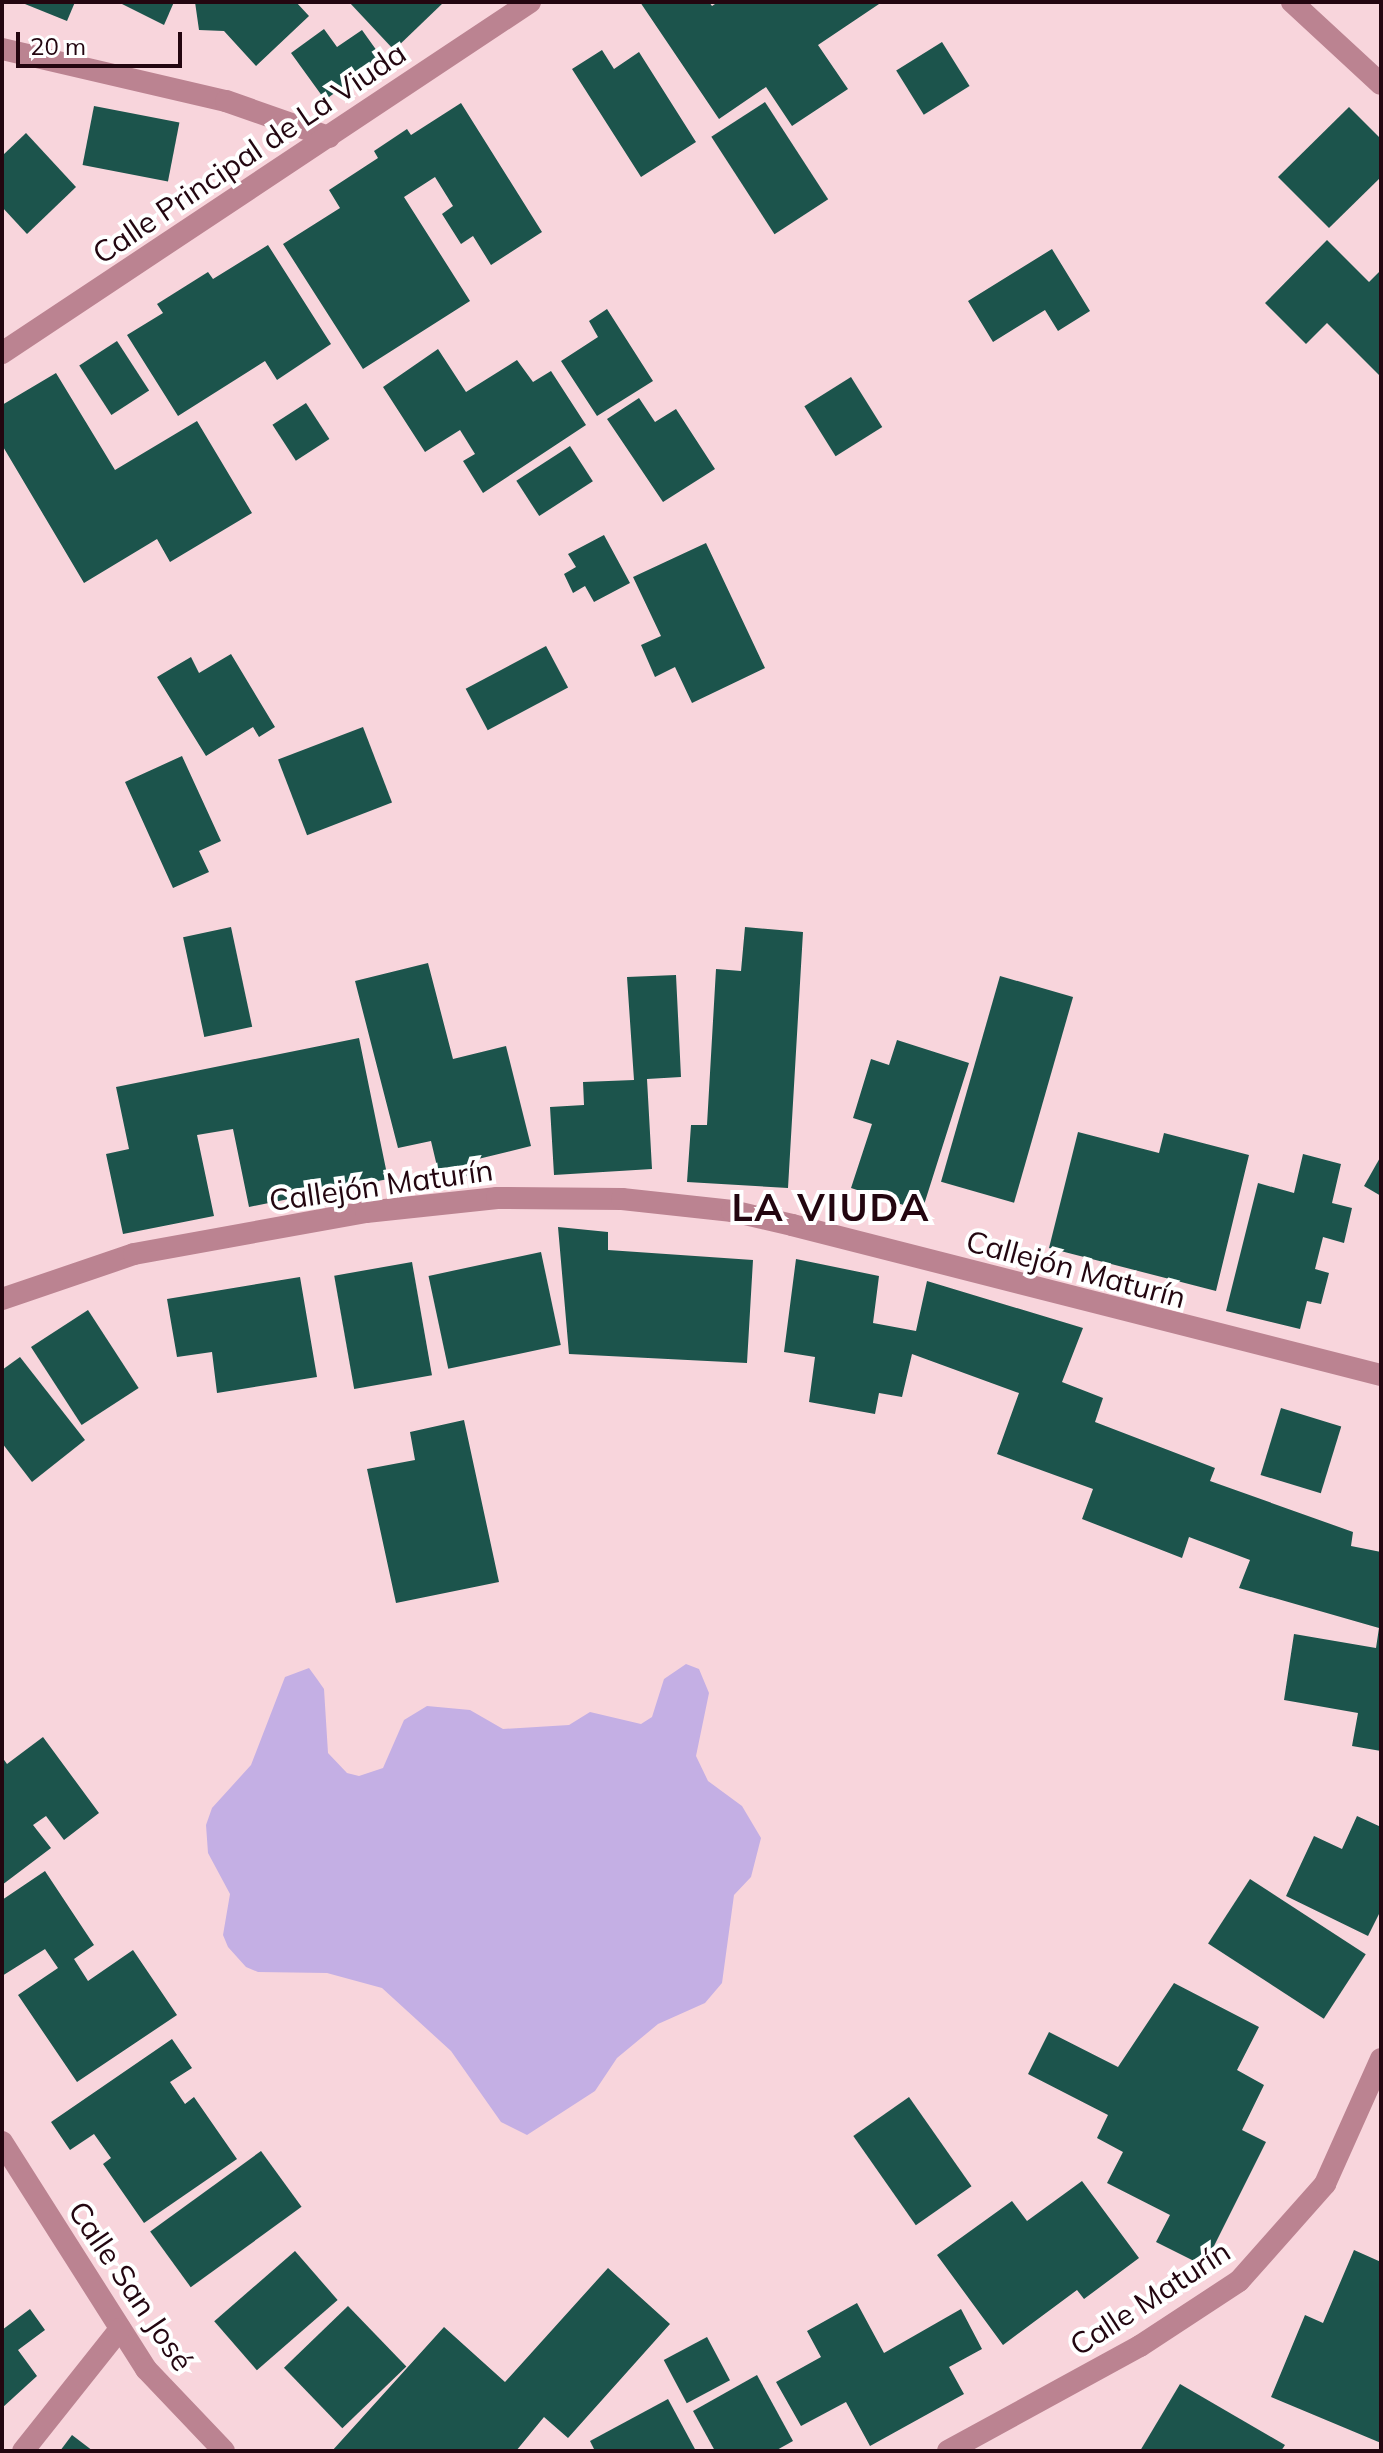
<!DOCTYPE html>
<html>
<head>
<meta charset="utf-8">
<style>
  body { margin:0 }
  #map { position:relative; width:1383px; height:2453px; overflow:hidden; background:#f8d5dc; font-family:Mulish,sans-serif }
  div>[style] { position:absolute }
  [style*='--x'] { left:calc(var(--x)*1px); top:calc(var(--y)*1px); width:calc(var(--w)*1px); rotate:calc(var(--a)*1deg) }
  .green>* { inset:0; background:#c4afe4 }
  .building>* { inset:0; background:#1c544c; transform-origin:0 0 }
  .minor>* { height:22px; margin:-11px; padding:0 11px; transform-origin:11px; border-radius:11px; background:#bb8391 }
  span { translate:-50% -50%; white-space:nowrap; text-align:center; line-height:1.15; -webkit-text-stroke:8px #fff; paint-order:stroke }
  .street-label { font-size:30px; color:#230610 }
  .district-label { font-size:38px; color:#230610; font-weight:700; letter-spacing:2px }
  .frame { position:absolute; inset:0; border:4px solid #230610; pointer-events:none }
  .scale { position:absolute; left:16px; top:32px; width:166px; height:36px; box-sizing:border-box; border:4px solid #230610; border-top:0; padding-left:10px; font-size:24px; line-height:28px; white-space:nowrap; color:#230610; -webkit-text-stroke:6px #fff; paint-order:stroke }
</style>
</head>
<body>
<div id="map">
  <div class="green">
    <i style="clip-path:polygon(686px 1664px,699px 1669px,709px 1693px,696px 1756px,708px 1781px,742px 1806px,761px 1838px,751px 1877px,734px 1895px,722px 1983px,705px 2003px,658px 2024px,617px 2058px,595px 2091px,527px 2135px,501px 2122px,451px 2051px,382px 1988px,327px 1973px,258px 1972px,246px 1967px,228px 1947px,223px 1935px,230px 1894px,208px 1853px,206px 1825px,212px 1808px,251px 1765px,285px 1677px,309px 1668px,317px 1679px,324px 1689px,328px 1753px,347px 1773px,359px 1776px,383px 1768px,404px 1720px,427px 1706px,470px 1710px,503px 1729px,569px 1725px,590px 1712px,641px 1724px,652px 1717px,664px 1679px)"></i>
  </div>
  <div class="building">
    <i style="clip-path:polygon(20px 2px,75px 2px,67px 21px)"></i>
    <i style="clip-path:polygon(118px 2px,174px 2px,164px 25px)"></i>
    <i style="clip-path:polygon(195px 2px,296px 2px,309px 16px,256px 66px,224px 31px,199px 30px)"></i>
    <i style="clip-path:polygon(349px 2px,444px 2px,394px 50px)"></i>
    <i style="clip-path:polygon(640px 2px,709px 2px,712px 6px,718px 2px,882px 2px,818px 45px,848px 89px,792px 126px,766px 87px,719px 119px)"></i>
    <i style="clip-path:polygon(324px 29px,337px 47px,362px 30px,382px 58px,325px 100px,291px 53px)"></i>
    <i style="left:942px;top:42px;width:52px;height:54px;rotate:58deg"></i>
    <i style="clip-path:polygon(602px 50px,614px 69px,639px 52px,696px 142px,641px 177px,572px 69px)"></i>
    <i style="left:765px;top:102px;width:116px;height:64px;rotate:57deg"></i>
    <i style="clip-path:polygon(461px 103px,542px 232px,491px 265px,473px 236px,461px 244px,442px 214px,453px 206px,435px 177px,404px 197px,470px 301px,363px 369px,283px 244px,340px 208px,329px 190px,378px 158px,374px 151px,407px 129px,411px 135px)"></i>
    <i style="left:94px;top:106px;width:87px;height:60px;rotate:11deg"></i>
    <i style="clip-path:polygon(1349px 107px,1381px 139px,1381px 177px,1329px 228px,1278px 177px)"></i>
    <i style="clip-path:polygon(26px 133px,76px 187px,27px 234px,2px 207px,2px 156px)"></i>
    <i style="clip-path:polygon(1327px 240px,1369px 282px,1381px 270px,1381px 377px,1327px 323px,1306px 344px,1265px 303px)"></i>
    <i style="clip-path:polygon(268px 245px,331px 344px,277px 380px,265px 361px,178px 416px,127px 335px,163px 313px,157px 304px,208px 272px,213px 279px)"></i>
    <i style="clip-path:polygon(1052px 249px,1090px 311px,1058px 331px,1045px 310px,993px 342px,968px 301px)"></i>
    <i style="clip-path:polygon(607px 309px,653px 381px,597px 416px,561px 361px,598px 337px,589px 321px)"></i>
    <i style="left:117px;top:341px;width:59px;height:45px;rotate:57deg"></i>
    <i style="clip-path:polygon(438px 349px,466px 392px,517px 360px,533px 382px,551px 371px,586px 425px,483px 493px,463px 461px,475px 454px,460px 430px,425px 452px,383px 387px)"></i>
    <i style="clip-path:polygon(56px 373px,115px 470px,197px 421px,252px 513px,170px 562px,157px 539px,84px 583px,2px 445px,2px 405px)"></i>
    <i style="left:851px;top:377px;width:59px;height:55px;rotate:58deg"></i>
    <i style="clip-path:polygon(639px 398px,655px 422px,676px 409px,715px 469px,663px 502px,607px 419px)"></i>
    <i style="left:306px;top:403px;width:43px;height:40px;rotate:57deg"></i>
    <i style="left:570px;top:446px;width:42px;height:64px;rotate:57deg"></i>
    <i style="clip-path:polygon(604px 535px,630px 583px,594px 602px,585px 586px,573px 593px,564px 574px,576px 567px,568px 554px)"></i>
    <i style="clip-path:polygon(706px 543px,765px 668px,692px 703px,675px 667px,655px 677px,641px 645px,661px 636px,633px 577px)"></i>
    <i style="left:546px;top:646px;width:47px;height:91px;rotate:62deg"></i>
    <i style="clip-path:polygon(231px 654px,275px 727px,259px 737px,253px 727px,206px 756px,157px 677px,191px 657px,199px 673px)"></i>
    <i style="left:363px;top:727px;width:81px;height:91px;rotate:69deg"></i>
    <i style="clip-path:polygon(182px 756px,221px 841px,199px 851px,209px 872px,173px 888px,125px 782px)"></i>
    <i style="left:231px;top:927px;width:102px;height:49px;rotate:78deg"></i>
    <i style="clip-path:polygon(745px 927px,803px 932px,788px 1188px,687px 1182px,691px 1125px,707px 1125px,716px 969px,741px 971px)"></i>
    <i style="clip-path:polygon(428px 963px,453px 1059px,506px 1046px,531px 1146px,474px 1160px,477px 1173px,441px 1183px,431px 1141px,398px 1148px,355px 981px)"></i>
    <i style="clip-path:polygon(676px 975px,681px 1077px,647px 1079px,652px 1169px,554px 1175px,550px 1107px,584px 1105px,583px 1082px,634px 1080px,627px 977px)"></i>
    <i style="left:1000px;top:976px;width:76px;height:214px;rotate:16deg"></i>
    <i style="clip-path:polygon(359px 1038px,388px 1179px,249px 1207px,233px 1129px,197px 1135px,214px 1216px,123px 1234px,106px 1154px,129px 1149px,116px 1087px)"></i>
    <i style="clip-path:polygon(897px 1040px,969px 1063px,922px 1211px,851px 1188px,872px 1124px,853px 1118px,871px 1059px,889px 1065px)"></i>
    <i style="clip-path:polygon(1078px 1132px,1159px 1153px,1164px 1133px,1249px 1155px,1216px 1291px,1049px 1248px)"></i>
    <i style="clip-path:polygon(1303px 1154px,1341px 1164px,1332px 1203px,1352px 1208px,1344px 1243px,1323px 1237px,1315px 1269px,1329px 1273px,1321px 1304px,1307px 1301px,1300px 1329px,1226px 1311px,1258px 1183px,1294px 1193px)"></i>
    <i style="clip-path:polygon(1381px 1156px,1381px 1196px,1364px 1186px)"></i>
    <i style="clip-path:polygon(558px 1227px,608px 1232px,608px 1250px,753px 1260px,747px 1363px,569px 1354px)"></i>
    <i style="left:541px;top:1252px;width:95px;height:115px;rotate:78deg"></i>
    <i style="clip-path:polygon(796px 1259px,879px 1276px,873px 1323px,916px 1331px,927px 1281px,1083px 1328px,1062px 1382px,1103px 1398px,1095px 1422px,1215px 1468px,1210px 1481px,1353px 1532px,1351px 1546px,1381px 1552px,1381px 1751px,1352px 1746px,1358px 1713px,1284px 1700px,1294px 1634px,1376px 1648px,1379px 1628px,1239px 1588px,1250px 1560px,1189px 1537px,1182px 1558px,1082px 1519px,1093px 1489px,997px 1454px,1019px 1393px,912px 1354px,902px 1397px,879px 1393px,875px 1414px,809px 1402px,815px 1357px,784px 1352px)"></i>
    <i style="left:412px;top:1262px;width:115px;height:79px;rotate:80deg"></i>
    <i style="clip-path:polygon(300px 1277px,317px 1377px,217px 1393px,212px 1352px,177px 1357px,167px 1299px)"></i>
    <i style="left:88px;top:1310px;width:93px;height:68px;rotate:57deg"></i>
    <i style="clip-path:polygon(20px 1357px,85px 1440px,32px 1482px,2px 1443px,2px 1370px)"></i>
    <i style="left:1281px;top:1408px;width:63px;height:70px;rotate:17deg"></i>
    <i style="clip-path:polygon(464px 1420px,499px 1582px,396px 1603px,367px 1469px,415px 1460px,410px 1432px)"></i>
    <i style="clip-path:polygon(43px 1737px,99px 1813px,64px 1840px,46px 1816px,33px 1825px,51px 1848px,2px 1885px,2px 1757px,7px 1764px)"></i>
    <i style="clip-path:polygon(1357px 1816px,1381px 1827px,1381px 1910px,1368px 1936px,1286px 1896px,1314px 1836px,1342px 1849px)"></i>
    <i style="clip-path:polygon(45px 1871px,94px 1945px,74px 1959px,88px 1981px,133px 1950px,177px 2015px,77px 2082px,18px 1995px,58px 1968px,45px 1949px,2px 1976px,2px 1900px)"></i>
    <i style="left:1250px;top:1879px;width:138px;height:77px;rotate:33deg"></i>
    <i style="clip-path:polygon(1174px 1983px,1259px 2027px,1237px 2070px,1264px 2085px,1242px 2130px,1266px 2142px,1204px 2266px,1156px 2242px,1170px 2215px,1107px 2183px,1123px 2152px,1097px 2138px,1108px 2115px,1028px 2074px,1049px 2032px,1118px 2067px)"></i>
    <i style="clip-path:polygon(172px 2039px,192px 2068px,170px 2082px,185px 2104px,194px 2097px,237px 2159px,144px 2223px,103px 2164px,111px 2158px,94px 2134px,70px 2150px,51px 2122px)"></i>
    <i style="left:909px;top:2097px;width:109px;height:68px;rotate:55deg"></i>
    <i style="left:261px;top:2151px;width:69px;height:137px;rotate:54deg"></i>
    <i style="clip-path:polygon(1082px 2181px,1139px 2258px,1084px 2299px,1077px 2290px,1003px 2345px,937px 2255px,1012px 2201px,1027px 2221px)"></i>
    <i style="clip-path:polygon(1354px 2250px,1381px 2262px,1381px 2443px,1271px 2397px,1305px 2315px,1323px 2323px)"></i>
    <i style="left:295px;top:2251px;width:65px;height:107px;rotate:49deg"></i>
    <i style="clip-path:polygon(608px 2268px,670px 2324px,568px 2438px,544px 2417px,516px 2451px,332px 2451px,444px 2327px,505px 2382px)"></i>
    <i style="clip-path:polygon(857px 2303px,884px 2353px,961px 2309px,982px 2349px,949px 2367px,964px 2394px,870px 2446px,846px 2402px,801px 2426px,776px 2382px,821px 2357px,807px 2331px)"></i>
    <i style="left:348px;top:2306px;width:84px;height:89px;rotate:46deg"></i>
    <i style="clip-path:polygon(30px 2309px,45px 2330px,18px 2350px,37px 2376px,2px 2408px,2px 2330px)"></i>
    <i style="left:707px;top:2337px;width:49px;height:49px;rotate:62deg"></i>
    <i style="clip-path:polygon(757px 2375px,793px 2441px,775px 2451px,715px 2451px,693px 2411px)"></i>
    <i style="clip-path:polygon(1180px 2384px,1285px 2445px,1281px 2451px,1140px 2451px)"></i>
    <i style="clip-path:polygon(668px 2399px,696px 2451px,595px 2451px,590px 2441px)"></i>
    <i style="clip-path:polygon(72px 2435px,93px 2451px,60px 2451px)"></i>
  </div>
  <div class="minor">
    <i style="--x:1292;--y:2;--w:121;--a:42.7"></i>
    <i style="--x:2;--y:49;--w:230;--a:13.1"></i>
    <i style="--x:226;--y:101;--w:109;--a:19.3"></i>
    <i style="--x:2;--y:353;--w:634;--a:-33.61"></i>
    <i style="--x:2;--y:1299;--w:139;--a:-18.8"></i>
    <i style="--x:134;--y:1254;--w:236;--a:-10.3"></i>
    <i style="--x:366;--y:1212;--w:132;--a:-6.1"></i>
    <i style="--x:497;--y:1198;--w:125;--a:0.5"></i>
    <i style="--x:622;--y:1199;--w:111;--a:6.2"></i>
    <i style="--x:732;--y:1211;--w:62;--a:13.1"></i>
    <i style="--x:792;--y:1225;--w:608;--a:14.29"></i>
    <i style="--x:2;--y:2142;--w:269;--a:57.6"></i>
    <i style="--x:146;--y:2369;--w:113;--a:46.4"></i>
    <i style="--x:23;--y:2451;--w:156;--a:-51.5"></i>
    <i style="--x:948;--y:2451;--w:219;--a:-28.7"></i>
    <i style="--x:1140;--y:2346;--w:118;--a:-33.3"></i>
    <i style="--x:1239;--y:2281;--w:130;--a:-48.4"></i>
    <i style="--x:1325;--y:2184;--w:137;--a:-65.9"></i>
  </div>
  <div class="street-label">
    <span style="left:249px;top:153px;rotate:-34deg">Calle Principal de La Viuda</span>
    <span style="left:381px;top:1185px;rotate:-8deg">Callejón Maturín</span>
    <span style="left:1076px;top:1269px;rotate:15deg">Callejón Maturín</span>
    <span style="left:131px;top:2286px;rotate:56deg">Calle San José</span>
    <span style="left:1150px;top:2298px;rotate:-33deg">Calle Maturín</span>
  </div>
  <div class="district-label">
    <span style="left:831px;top:1208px">LA VIUDA</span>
  </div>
  <div class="frame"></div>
  <div class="scale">20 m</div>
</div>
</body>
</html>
